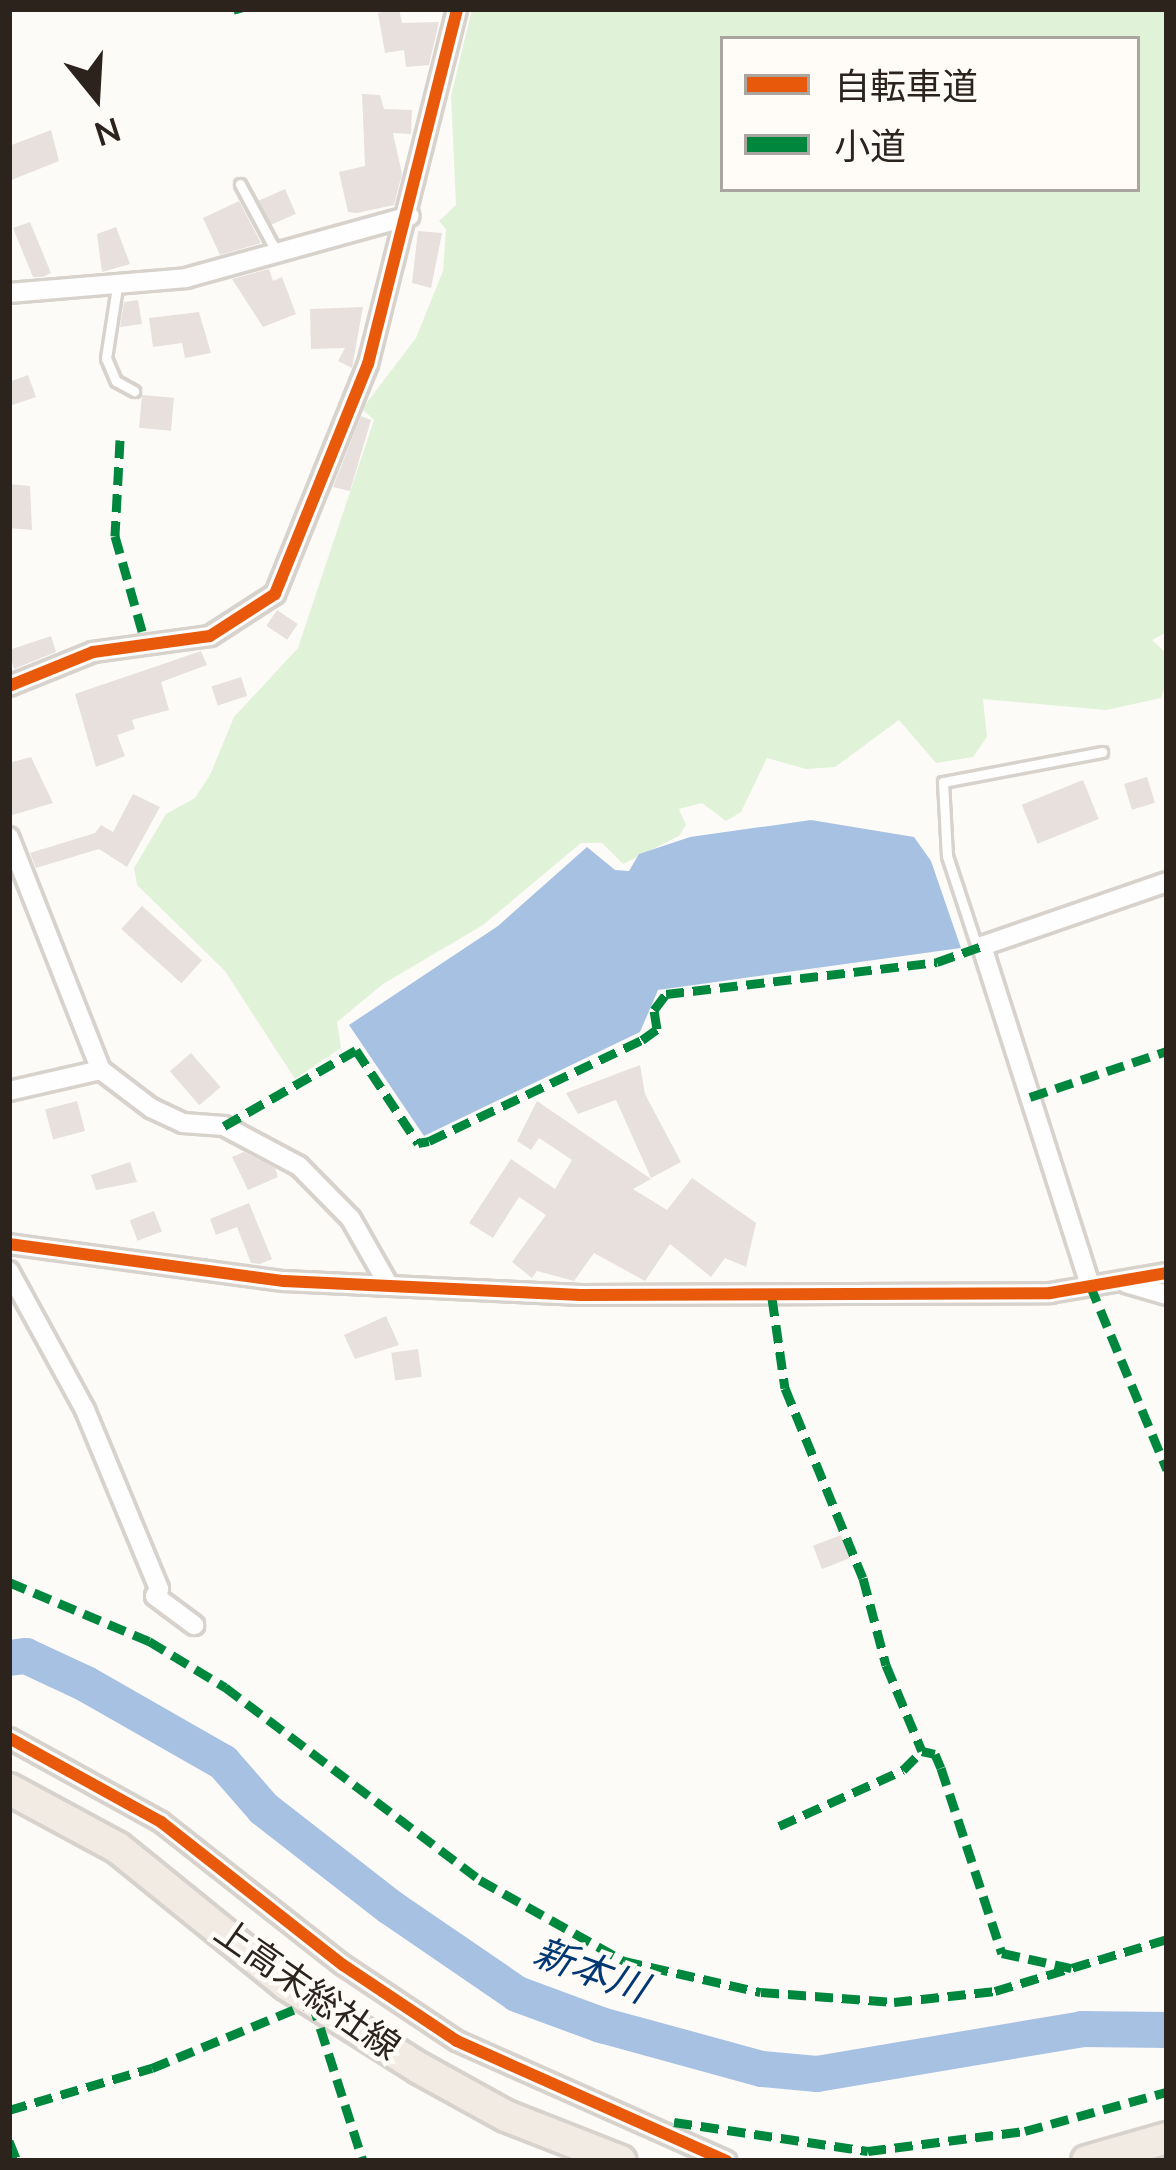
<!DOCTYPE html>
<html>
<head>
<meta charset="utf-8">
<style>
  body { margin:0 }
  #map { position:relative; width:1176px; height:2170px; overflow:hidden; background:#fdfbf8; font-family:"Nunito Sans","Noto Sans JP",sans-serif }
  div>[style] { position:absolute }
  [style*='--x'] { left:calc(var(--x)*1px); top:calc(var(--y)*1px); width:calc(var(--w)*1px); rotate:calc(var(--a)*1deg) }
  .green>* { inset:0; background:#e0f2d8 }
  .water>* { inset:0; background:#a7c1e3 }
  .river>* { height:36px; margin:-18px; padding:0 18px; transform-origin:18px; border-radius:18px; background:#a7c1e3 }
  .building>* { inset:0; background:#e7e0dd; transform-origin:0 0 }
  .roads { filter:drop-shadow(3px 0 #d8d2cd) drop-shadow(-3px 0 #d8d2cd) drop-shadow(0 3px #d8d2cd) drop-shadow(0 -3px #d8d2cd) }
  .service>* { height:9px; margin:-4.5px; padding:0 4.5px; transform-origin:4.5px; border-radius:4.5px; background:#fffefe }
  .minor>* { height:18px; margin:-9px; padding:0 9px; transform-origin:9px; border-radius:9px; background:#fffefe }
  .primary>* { height:30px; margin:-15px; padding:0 15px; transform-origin:15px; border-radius:15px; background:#f1ebe4 }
  .quiet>* { height:9px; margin-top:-4.5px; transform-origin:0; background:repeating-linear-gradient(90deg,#00873e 0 18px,transparent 0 27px) }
  .cycleway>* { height:12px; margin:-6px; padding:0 6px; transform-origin:6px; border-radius:6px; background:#e8590c }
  span { translate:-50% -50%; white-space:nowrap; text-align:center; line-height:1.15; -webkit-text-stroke:9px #fffbf6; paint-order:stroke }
  .street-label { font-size:36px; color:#2b231c }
  .water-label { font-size:39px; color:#013873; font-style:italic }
  .frame { position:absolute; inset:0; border:12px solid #2b231c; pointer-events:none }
  .legend { position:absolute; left:720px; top:36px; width:420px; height:156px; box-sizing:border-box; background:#fffbf6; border:3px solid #aaa59f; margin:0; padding:15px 21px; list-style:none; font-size:36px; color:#2b231c }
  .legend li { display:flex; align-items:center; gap:24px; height:60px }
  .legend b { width:60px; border:3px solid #aaa59f }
  .north { position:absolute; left:36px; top:36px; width:120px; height:120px; -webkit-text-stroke:9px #fffbf6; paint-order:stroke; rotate:162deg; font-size:33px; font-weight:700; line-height:48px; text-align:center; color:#2b231c }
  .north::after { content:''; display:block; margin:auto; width:42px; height:54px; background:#2b231c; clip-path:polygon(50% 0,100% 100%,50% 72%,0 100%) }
</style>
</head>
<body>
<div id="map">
  <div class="green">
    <i style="clip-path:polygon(evenodd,472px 9px,1167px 9px,1167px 632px,1152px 640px,1167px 654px,1165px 686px,1161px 698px,1106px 710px,983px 699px,987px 737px,973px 757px,936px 763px,899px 720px,835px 767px,806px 769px,767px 758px,741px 812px,726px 821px,702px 803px,679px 809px,686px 825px,679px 836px,623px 864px,602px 843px,581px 843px,483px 925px,383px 984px,337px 1022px,341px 1048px,295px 1079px,225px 971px,137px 885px,134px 868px,166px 814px,195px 798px,210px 775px,234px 717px,298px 648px,374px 420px,362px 409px,416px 338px,443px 271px,446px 229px,439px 221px,456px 205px,451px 96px,472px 9px,723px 39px,1137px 39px,1137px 189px,723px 189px,723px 39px)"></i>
  </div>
  <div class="water">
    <i style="clip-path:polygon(811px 820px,914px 837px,931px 861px,961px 948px,658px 990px,640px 1032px,424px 1136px,349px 1025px,498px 926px,587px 847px,615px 870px,629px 871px,639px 854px,690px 837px)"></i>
  </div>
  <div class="river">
    <i style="--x:9;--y:1658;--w:17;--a:-7"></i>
    <i style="--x:26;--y:1656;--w:66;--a:25"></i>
    <i style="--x:86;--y:1684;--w:158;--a:29.7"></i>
    <i style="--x:223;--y:1762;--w:62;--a:48.9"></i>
    <i style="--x:264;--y:1809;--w:160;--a:37.9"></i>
    <i style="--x:390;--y:1907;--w:154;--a:34.4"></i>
    <i style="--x:517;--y:1994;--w:90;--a:20.3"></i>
    <i style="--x:601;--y:2025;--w:167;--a:15.3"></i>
    <i style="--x:762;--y:2069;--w:55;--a:5.2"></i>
    <i style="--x:817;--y:2074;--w:269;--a:-9.6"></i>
    <i style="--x:1082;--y:2029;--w:85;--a:0.7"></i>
  </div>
  <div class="building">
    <i style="clip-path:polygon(399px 9px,402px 23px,439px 22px,429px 65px,406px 67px,404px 50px,385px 53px,378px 13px)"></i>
    <i style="clip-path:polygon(362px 94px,380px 95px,384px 109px,412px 110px,411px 134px,393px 133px,402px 174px,394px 205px,357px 213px,348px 212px,339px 172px,365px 166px)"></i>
    <i style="clip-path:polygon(51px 130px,59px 161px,9px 181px,9px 146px)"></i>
    <i style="left:285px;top:189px;width:27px;height:29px;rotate:66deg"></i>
    <i style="clip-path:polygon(239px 201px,261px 243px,220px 255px,203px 218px)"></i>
    <i style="clip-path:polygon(30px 222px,51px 273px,43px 277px,33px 277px,13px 228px)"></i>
    <i style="clip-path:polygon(116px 227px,130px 264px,102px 272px,97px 234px)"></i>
    <i style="clip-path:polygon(418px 231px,442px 233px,431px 288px,412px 283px)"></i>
    <i style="clip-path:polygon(269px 269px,273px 281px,282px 277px,296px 314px,263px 327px,232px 279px)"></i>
    <i style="clip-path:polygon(138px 300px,142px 324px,120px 327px,124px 302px)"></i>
    <i style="clip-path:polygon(363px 307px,352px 368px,338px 361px,345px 348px,311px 349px,310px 309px)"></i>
    <i style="clip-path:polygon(199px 312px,211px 353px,185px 358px,182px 343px,153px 347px,149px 318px)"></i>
    <i style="clip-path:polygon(28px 375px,36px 397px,9px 406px,9px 382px)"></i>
    <i style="left:142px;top:395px;width:32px;height:33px;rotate:5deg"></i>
    <i style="clip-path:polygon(361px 416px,371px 420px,350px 491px,333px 487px)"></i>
    <i style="clip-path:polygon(9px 484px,30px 486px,32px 530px,9px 528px)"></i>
    <i style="left:277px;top:610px;width:25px;height:19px;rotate:34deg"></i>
    <i style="clip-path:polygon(51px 636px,56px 652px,14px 669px,9px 650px)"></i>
    <i style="clip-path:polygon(201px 651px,207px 665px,161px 682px,169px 710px,132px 720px,135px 729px,117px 735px,125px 756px,96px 767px,75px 694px)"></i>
    <i style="left:241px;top:677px;width:20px;height:31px;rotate:72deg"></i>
    <i style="clip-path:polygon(31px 757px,53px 803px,9px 816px,9px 763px)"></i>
    <i style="left:1147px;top:777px;width:27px;height:24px;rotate:73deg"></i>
    <i style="left:1083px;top:780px;width:42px;height:66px;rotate:68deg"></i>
    <i style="clip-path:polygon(133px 794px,160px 807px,127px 867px,99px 849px,36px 868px,30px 853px,95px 833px,101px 825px,113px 832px)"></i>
    <i style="left:142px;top:906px;width:81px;height:31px;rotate:42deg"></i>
    <i style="left:191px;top:1053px;width:45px;height:28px;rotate:49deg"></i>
    <i style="clip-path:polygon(640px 1065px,645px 1094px,681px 1162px,651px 1178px,616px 1100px,578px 1114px,566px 1093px)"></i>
    <i style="left:77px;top:1101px;width:31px;height:33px;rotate:75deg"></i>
    <i style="clip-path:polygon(537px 1101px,651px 1179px,633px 1189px,667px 1210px,692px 1178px,756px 1223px,746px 1267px,725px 1258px,711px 1277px,670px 1244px,645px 1281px,594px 1253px,574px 1281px,537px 1271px,532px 1278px,512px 1262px,546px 1215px,519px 1197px,493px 1238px,469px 1223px,511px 1159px,555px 1189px,572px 1160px,539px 1138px,531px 1150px,517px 1141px)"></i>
    <i style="clip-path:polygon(244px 1152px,275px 1168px,278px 1177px,248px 1190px,232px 1157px)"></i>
    <i style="clip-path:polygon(130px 1162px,137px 1182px,96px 1190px,91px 1175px)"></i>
    <i style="clip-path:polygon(249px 1203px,272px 1259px,260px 1264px,251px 1263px,237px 1227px,216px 1235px,210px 1219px)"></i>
    <i style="left:154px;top:1211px;width:22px;height:26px;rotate:69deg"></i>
    <i style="clip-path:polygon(386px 1316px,399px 1345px,355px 1359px,344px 1335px)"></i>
    <i style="left:418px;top:1349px;width:28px;height:27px;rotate:82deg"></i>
    <i style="left:841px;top:1535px;width:25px;height:30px;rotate:69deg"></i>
  </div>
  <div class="roads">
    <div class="service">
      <i style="--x:240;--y:184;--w:76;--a:61.8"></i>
      <i style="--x:117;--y:287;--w:72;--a:98.8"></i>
      <i style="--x:106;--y:358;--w:25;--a:67"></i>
      <i style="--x:116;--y:381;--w:21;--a:29"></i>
      <i style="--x:977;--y:947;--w:96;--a:-108.2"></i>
      <i style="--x:947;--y:856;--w:74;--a:-93.1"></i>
      <i style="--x:943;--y:782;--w:162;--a:-10.7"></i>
    </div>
    <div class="minor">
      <i style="--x:9;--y:293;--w:178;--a:-4.8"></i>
      <i style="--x:186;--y:278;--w:232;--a:-15.5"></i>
      <i style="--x:9;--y:686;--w:91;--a:-22"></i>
      <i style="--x:93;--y:652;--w:118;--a:-7.8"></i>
      <i style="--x:210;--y:636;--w:77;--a:-32.9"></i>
      <i style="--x:275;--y:594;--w:248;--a:-68"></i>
      <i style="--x:368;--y:364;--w:366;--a:-75.9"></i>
      <i style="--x:9;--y:837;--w:251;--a:68.5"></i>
      <i style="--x:101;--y:1070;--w:63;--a:37.2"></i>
      <i style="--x:151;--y:1108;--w:35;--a:25"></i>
      <i style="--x:183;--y:1123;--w:41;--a:4.2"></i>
      <i style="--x:224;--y:1126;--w:85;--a:28.1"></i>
      <i style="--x:299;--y:1166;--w:74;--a:45.5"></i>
      <i style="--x:351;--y:1219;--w:77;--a:60.4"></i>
      <i style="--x:9;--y:1091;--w:94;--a:-12.9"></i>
      <i style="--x:9;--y:1244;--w:277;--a:7.7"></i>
      <i style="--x:284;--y:1281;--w:297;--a:2.7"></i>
      <i style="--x:581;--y:1295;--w:469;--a:-0.2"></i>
      <i style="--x:1050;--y:1293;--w:119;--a:-9.7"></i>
      <i style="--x:9;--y:1271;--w:158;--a:61.3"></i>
      <i style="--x:85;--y:1410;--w:194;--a:67.5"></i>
      <i style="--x:159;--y:1589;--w:8;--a:120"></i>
      <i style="--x:155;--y:1596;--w:49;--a:36.6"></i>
      <i style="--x:1126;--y:1283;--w:43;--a:16.3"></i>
      <i style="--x:1090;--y:1285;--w:356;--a:-107.7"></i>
      <i style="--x:982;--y:946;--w:196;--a:-19.1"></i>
      <i style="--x:9;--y:1738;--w:174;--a:28.9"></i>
      <i style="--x:161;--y:1822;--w:231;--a:38.2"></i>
      <i style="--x:343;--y:1965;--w:137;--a:33.7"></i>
      <i style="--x:457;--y:2041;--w:295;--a:24"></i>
    </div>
    <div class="primary">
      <i style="--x:9;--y:1789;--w:124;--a:28.4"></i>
      <i style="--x:118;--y:1848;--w:216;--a:39"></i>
      <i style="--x:286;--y:1984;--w:157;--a:32.3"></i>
      <i style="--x:419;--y:2068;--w:99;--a:28.9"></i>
      <i style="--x:506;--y:2116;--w:123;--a:21.4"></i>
      <i style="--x:1087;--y:2161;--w:83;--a:-16"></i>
    </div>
  </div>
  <div class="quiet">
    <i style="--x:238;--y:9;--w:4;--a:76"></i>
    <i style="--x:120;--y:440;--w:96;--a:93"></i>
    <i style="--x:115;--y:536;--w:116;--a:74.1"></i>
    <i style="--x:1030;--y:1097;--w:145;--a:-18.6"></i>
    <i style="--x:224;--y:1126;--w:152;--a:-29.9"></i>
    <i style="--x:356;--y:1050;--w:112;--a:56.3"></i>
    <i style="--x:418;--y:1143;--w:11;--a:-10"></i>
    <i style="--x:429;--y:1141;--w:236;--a:-25.4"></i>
    <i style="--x:642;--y:1040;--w:19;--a:-36"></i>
    <i style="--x:657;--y:1029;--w:19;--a:-99"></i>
    <i style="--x:654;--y:1010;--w:20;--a:-53"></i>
    <i style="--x:666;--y:994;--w:273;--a:-6.7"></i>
    <i style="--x:937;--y:962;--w:48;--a:-19.6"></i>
    <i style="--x:1090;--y:1285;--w:200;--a:67.4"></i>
    <i style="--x:772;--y:1298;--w:91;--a:81.8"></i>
    <i style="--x:785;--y:1388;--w:205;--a:67.7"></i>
    <i style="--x:863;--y:1578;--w:90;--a:75.2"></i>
    <i style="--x:886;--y:1665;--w:93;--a:67.3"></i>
    <i style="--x:922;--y:1751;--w:13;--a:13"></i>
    <i style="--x:935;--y:1754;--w:15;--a:67"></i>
    <i style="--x:941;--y:1768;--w:195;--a:71.8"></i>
    <i style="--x:1002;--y:1953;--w:71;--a:12.3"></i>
    <i style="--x:9;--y:1582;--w:152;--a:22.9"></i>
    <i style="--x:149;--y:1641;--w:89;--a:31.2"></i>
    <i style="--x:225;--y:1687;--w:320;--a:37.1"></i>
    <i style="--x:480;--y:1880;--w:165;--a:29.4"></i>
    <i style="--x:624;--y:1961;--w:140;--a:12.8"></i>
    <i style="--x:761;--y:1992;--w:133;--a:4.3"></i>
    <i style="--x:894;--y:2002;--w:102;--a:-6.2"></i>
    <i style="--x:995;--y:1991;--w:180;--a:-16.8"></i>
    <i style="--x:779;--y:1826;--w:136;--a:-24.3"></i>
    <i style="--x:903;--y:1770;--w:27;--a:-45"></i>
    <i style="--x:9;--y:2110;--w:149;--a:-16.4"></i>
    <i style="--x:152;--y:2068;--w:173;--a:-22.4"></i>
    <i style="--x:312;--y:2002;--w:167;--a:72.2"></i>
    <i style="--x:674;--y:2122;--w:196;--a:8.5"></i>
    <i style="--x:868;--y:2151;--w:158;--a:-7.3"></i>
    <i style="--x:1025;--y:2131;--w:147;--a:-15.4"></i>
    <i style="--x:9;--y:2141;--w:22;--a:68"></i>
  </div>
  <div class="cycleway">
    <i style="--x:9;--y:686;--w:91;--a:-22"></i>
    <i style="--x:93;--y:652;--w:118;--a:-7.8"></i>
    <i style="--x:210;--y:636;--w:77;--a:-32.9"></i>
    <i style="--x:275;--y:594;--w:248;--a:-68"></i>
    <i style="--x:368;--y:364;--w:366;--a:-75.9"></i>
    <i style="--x:9;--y:1244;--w:277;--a:7.7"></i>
    <i style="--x:284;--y:1281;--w:297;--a:2.7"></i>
    <i style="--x:581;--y:1295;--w:469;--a:-0.2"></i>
    <i style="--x:1050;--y:1293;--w:119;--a:-9.7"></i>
    <i style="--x:9;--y:1738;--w:174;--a:28.9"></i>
    <i style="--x:161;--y:1822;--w:231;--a:38.2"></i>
    <i style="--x:343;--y:1965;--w:137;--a:33.7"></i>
    <i style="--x:457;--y:2041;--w:295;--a:24"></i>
  </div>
  <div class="street-label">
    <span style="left:307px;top:1990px;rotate:35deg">上高末総社線</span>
  </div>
  <div class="water-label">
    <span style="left:590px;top:1972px;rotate:20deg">新本川</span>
  </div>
  <div class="frame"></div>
  <ul class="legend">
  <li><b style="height:15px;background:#e8590c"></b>自転車道</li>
  <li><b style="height:15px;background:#00873e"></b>小道</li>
  </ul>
  <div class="north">N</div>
</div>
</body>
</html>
